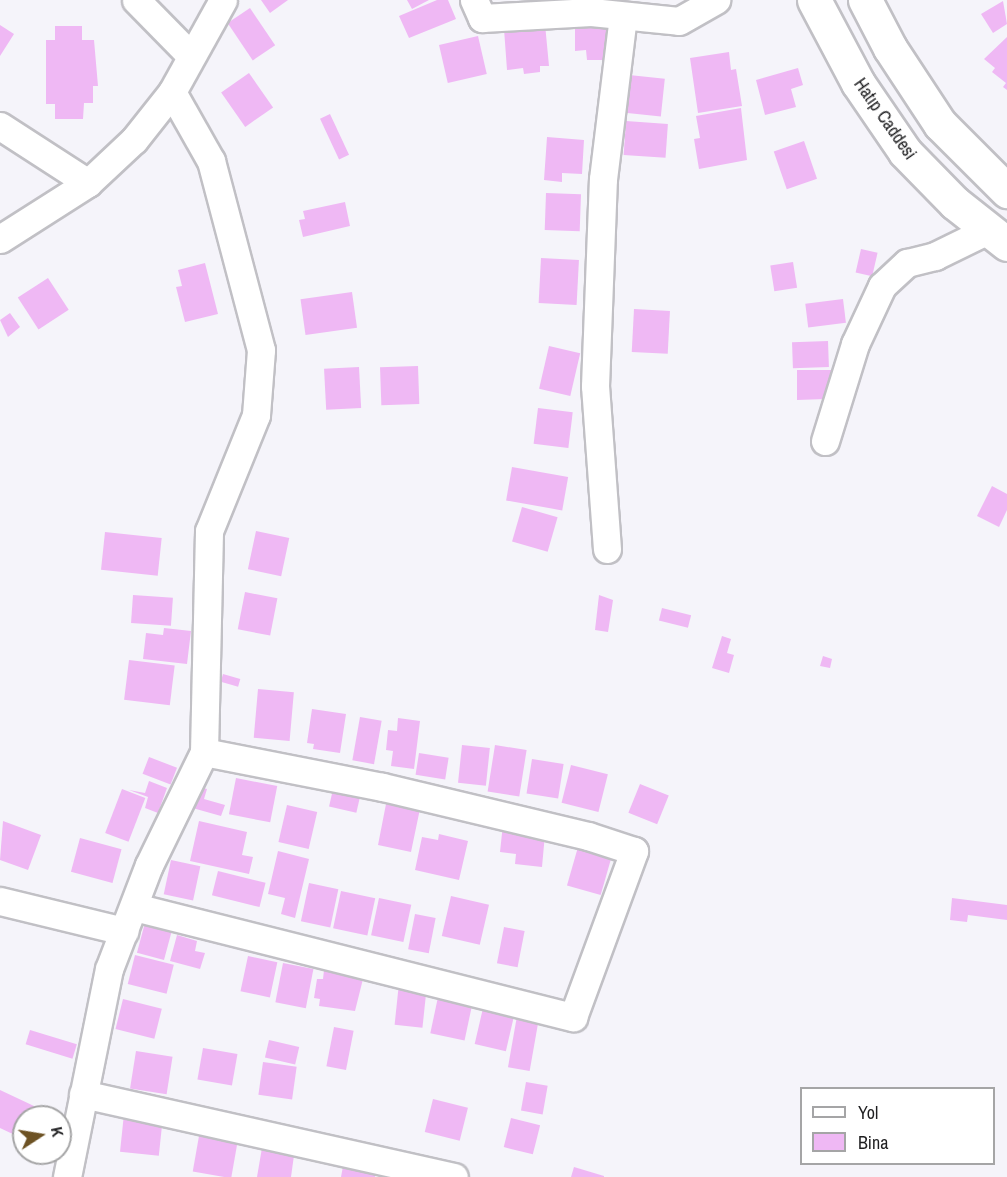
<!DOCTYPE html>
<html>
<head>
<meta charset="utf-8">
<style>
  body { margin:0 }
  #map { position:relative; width:1007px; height:1177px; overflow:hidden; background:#f5f4fa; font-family:"Archivo Narrow",sans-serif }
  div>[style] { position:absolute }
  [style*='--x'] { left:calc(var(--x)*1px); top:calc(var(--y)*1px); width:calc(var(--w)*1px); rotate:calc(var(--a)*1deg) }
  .building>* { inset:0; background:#efb8f4; transform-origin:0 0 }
  .roads { filter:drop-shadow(2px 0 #c1c0c5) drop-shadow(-2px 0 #c1c0c5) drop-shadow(0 2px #c1c0c5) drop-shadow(0 -2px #c1c0c5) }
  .street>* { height:27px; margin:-13.5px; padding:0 13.5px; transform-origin:13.5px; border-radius:13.5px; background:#fff }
  .secondary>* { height:33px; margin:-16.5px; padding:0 16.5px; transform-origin:16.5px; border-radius:16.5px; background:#fff }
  span { translate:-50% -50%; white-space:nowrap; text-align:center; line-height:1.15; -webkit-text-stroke:5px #fff; paint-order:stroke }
  .street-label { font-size:18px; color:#1f1f21 }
  .legend { position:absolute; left:800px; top:1087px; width:195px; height:78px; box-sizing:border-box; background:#fff; border:2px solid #a5a5a6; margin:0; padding:8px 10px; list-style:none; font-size:18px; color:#1f1f21 }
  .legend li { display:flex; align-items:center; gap:12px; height:30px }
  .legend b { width:30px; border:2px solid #a5a5a6 }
  .north { position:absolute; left:12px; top:1105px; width:60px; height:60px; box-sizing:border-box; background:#fff; border:2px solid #a5a5a6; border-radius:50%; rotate:78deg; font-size:16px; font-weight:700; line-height:24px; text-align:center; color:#1f1f21 }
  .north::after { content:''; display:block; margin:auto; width:21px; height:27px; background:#6d5224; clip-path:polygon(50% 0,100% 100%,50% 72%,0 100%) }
</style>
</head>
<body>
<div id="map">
  <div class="building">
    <i style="clip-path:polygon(261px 0,288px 0,270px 13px)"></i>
    <i style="clip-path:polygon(407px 0,429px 0,412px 9px)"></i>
    <i style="clip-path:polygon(437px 0,448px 0,456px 19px,409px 38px,399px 16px)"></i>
    <i style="clip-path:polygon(1003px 1px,1007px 24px,993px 33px,981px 14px)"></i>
    <i style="left:250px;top:8px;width:45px;height:27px;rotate:56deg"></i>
    <i style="clip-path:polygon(611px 18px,612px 60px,587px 60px,586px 50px,575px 51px,575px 19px)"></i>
    <i style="clip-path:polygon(545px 24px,549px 66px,540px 66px,540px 72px,524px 74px,523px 68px,507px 70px,504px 29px)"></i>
    <i style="clip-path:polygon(0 25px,14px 34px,0 56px)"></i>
    <i style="clip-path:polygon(55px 26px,82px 26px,82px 40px,94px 40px,98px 86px,93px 86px,93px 103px,84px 103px,83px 119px,55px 119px,55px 104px,46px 104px,46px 40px,55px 40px)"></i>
    <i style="left:478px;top:36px;width:39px;height:40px;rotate:77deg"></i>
    <i style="clip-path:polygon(1007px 37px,1007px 90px,1003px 87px,1006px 83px,992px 72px,995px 68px,984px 59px)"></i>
    <i style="clip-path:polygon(729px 52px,731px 70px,736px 69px,742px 106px,698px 113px,690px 58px)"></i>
    <i style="clip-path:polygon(798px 68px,803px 85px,791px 89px,796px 107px,765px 115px,756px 80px)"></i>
    <i style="left:249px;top:73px;width:42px;height:34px;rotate:55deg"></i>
    <i style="left:629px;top:75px;width:36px;height:38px;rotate:6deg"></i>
    <i style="clip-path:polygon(741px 108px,747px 160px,699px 169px,694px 139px,700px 138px,696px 116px)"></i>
    <i style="left:330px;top:114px;width:45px;height:11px;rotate:65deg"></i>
    <i style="left:626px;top:121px;width:42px;height:34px;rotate:4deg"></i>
    <i style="clip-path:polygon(547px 137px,584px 140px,582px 174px,562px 173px,562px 182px,544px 180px)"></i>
    <i style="left:804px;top:141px;width:40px;height:32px;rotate:71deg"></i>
    <i style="left:546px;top:193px;width:35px;height:37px;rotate:2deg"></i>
    <i style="clip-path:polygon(345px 202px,350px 226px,303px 237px,299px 220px,305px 219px,303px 211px)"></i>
    <i style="left:861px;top:249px;width:17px;height:24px;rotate:13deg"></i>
    <i style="left:541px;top:258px;width:38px;height:45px;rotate:3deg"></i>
    <i style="left:793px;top:262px;width:26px;height:23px;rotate:81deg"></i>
    <i style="clip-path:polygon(205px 263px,218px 314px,185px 322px,176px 287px,182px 286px,178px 270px)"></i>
    <i style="left:48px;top:278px;width:38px;height:36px;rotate:57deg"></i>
    <i style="left:352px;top:292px;width:36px;height:52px;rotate:82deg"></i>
    <i style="left:843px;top:299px;width:24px;height:38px;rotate:83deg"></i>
    <i style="left:634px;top:309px;width:36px;height:43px;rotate:3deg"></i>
    <i style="clip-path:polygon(10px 313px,20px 327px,8px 337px,0 320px)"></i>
    <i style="left:828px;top:341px;width:26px;height:36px;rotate:88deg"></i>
    <i style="left:549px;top:346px;width:32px;height:44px;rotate:13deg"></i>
    <i style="left:418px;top:366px;width:38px;height:38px;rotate:88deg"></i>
    <i style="left:359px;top:367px;width:41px;height:35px;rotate:87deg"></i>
    <i style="clip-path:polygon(797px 370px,832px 370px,832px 393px,826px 399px,797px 400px)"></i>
    <i style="left:538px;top:408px;width:35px;height:36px;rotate:7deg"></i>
    <i style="left:512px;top:467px;width:57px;height:34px;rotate:10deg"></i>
    <i style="clip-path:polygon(992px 486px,1007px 494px,1007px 510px,999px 527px,977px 516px)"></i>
    <i style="left:522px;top:507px;width:37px;height:36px;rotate:16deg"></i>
    <i style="left:256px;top:531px;width:34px;height:39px;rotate:12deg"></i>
    <i style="left:105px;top:532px;width:57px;height:38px;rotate:6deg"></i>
    <i style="left:245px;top:592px;width:33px;height:38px;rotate:11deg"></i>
    <i style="left:133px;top:595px;width:40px;height:28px;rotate:4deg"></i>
    <i style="clip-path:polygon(599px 595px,613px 600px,608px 632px,595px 630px)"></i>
    <i style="left:662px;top:608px;width:30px;height:13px;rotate:14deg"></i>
    <i style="clip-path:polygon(164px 628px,191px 631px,187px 664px,143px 659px,146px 633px,163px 635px)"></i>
    <i style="clip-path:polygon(722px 636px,731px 639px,727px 653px,734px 655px,729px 673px,712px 668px)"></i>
    <i style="clip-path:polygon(823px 656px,832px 659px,830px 668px,820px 666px)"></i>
    <i style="left:129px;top:660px;width:46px;height:40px;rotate:7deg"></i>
    <i style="left:223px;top:674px;width:18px;height:8px;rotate:16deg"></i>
    <i style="left:258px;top:689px;width:36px;height:49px;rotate:5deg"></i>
    <i style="clip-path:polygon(312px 709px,346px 714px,340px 753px,313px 749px,314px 744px,307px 743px)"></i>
    <i style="left:360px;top:717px;width:22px;height:44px;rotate:10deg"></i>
    <i style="clip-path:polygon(398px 718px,420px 721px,414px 769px,391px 766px,393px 751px,386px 750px,388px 730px,397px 731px)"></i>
    <i style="left:462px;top:745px;width:28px;height:38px;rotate:6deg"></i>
    <i style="left:495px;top:745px;width:32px;height:47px;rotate:9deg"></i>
    <i style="left:419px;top:753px;width:30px;height:22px;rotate:9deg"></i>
    <i style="left:149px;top:757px;width:30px;height:18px;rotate:21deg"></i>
    <i style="left:532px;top:759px;width:32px;height:35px;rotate:9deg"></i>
    <i style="left:571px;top:765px;width:38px;height:39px;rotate:14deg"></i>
    <i style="left:236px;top:778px;width:42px;height:37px;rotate:11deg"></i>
    <i style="clip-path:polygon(149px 781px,167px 788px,158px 813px,145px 808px,148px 797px,129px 790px,145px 793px)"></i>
    <i style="left:640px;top:784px;width:31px;height:31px;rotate:22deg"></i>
    <i style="left:334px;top:785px;width:28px;height:22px;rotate:13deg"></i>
    <i style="clip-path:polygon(196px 786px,207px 789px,204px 799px,225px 805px,221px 816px,189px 807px)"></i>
    <i style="left:122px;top:789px;width:25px;height:47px;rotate:21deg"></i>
    <i style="clip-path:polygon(410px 801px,421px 804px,411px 852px,378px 845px,386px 804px,408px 809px)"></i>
    <i style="left:287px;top:805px;width:31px;height:38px;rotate:13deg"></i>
    <i style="clip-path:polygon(3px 821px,41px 835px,28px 870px,0 860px)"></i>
    <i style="clip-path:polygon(199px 821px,247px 832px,242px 855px,253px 857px,249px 874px,190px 861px)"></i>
    <i style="clip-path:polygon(503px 824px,545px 834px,542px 867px,515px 864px,516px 854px,500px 852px)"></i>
    <i style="clip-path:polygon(439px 834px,468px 841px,459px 880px,415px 870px,422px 837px,438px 840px)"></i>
    <i style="left:80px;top:838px;width:43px;height:35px;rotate:15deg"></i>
    <i style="left:578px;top:847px;width:35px;height:40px;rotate:16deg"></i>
    <i style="clip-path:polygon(278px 851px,309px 859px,295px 918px,281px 914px,285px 898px,268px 894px)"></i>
    <i style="left:171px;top:860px;width:30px;height:35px;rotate:12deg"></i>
    <i style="left:218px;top:871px;width:49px;height:25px;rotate:14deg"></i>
    <i style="left:309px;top:883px;width:30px;height:39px;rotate:12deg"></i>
    <i style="left:341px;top:891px;width:35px;height:38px;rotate:12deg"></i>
    <i style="left:451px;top:896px;width:39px;height:41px;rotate:13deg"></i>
    <i style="left:379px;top:898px;width:33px;height:38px;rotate:12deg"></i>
    <i style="clip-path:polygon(952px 898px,1007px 905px,1007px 920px,968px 915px,967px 922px,950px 920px)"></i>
    <i style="left:415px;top:914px;width:21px;height:36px;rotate:11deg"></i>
    <i style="left:146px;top:919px;width:28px;height:35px;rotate:15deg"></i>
    <i style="left:504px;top:927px;width:21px;height:37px;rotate:11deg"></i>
    <i style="clip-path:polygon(177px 935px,197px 941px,195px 951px,205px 953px,200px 969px,170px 961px)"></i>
    <i style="left:135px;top:955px;width:40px;height:30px;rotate:14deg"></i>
    <i style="left:248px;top:956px;width:30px;height:36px;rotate:12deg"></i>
    <i style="left:283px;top:963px;width:31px;height:40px;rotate:11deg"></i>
    <i style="clip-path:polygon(324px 970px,364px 975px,355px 1011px,319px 1006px,320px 999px,314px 998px,317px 979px,323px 979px)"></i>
    <i style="left:399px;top:983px;width:28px;height:42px;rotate:6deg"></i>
    <i style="left:438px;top:997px;width:35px;height:37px;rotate:12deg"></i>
    <i style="left:123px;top:999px;width:40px;height:31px;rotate:14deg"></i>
    <i style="left:483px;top:1008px;width:32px;height:37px;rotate:13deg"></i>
    <i style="left:517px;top:1016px;width:22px;height:52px;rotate:10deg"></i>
    <i style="left:334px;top:1027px;width:20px;height:40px;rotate:11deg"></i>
    <i style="left:30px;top:1030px;width:49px;height:15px;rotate:17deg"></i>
    <i style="left:269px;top:1040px;width:31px;height:18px;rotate:13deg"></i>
    <i style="left:203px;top:1048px;width:35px;height:32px;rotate:10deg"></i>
    <i style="left:136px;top:1051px;width:37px;height:38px;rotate:9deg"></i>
    <i style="left:263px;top:1062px;width:34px;height:33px;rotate:8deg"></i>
    <i style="left:526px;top:1082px;width:22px;height:29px;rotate:10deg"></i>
    <i style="clip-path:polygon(0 1090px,34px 1106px,29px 1117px,24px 1117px,19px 1137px,0 1128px)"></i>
    <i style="left:433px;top:1099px;width:36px;height:34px;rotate:14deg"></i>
    <i style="left:124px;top:1114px;width:39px;height:38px;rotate:6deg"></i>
    <i style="left:511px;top:1118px;width:30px;height:30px;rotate:14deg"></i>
    <i style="left:199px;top:1136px;width:39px;height:36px;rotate:10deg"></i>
    <i style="clip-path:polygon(263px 1142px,295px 1148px,291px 1177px,257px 1177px)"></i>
    <i style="clip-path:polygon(344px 1161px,377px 1168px,375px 1177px,341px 1177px)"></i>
    <i style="clip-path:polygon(574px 1167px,604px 1176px,604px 1177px,571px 1177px)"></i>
  </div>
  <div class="roads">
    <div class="street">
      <i style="--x:136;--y:0;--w:78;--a:45.5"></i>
      <i style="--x:474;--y:0;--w:20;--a:66"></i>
      <i style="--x:482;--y:18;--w:109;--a:-3.2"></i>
      <i style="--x:591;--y:12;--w:88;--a:5.8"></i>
      <i style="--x:679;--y:21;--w:43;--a:-29.6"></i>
      <i style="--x:0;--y:126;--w:105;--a:32.9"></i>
      <i style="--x:0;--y:239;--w:104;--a:-32.5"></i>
      <i style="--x:88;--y:183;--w:63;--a:-43.1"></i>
      <i style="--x:134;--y:140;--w:61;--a:-51.6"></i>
      <i style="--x:172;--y:92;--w:105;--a:-61"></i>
      <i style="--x:825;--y:441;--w:102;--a:-72.8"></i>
      <i style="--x:855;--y:344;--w:64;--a:-65"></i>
      <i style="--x:882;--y:286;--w:34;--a:-43"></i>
      <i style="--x:907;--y:263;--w:29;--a:-14"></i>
      <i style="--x:935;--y:256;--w:59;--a:-26.1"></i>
      <i style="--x:607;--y:549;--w:163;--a:-94.2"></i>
      <i style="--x:595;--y:386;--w:207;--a:-87.8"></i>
      <i style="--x:603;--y:179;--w:164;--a:-83"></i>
      <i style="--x:0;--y:901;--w:128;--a:13.6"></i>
      <i style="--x:134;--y:907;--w:453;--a:14.1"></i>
      <i style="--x:573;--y:1017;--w:177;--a:-69.8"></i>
      <i style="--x:634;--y:851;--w:48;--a:-161.9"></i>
      <i style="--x:588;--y:836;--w:212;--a:-166.6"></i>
      <i style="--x:382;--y:787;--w:181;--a:-168.9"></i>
      <i style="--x:83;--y:1094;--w:380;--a:12.6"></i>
      <i style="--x:67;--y:1177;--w:212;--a:-78.6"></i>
      <i style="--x:109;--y:969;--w:111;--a:-69"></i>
      <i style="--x:149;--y:865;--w:126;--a:-64"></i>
      <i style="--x:204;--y:752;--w:221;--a:-88.7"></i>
      <i style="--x:209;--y:531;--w:125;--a:-67.9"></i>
      <i style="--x:256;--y:415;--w:65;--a:-85.6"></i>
      <i style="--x:261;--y:350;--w:196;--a:-104.8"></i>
      <i style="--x:211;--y:161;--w:79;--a:-119.5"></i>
    </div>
    <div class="secondary">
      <i style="--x:814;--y:0;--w:94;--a:62.1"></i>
      <i style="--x:858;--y:83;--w:83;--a:55.7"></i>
      <i style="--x:905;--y:152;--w:71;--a:45.6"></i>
      <i style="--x:955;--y:203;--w:66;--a:38.3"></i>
      <i style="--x:865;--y:0;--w:54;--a:62.5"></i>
      <i style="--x:890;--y:48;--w:91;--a:56.7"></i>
      <i style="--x:940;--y:124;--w:95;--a:45"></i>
    </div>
  </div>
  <div class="street-label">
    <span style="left:885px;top:119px;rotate:55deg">Hatıp Caddesi</span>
  </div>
  <ul class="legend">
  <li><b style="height:8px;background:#fff"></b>Yol</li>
  <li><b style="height:16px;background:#efb8f4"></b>Bina</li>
  </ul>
  <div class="north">K</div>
</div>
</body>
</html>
